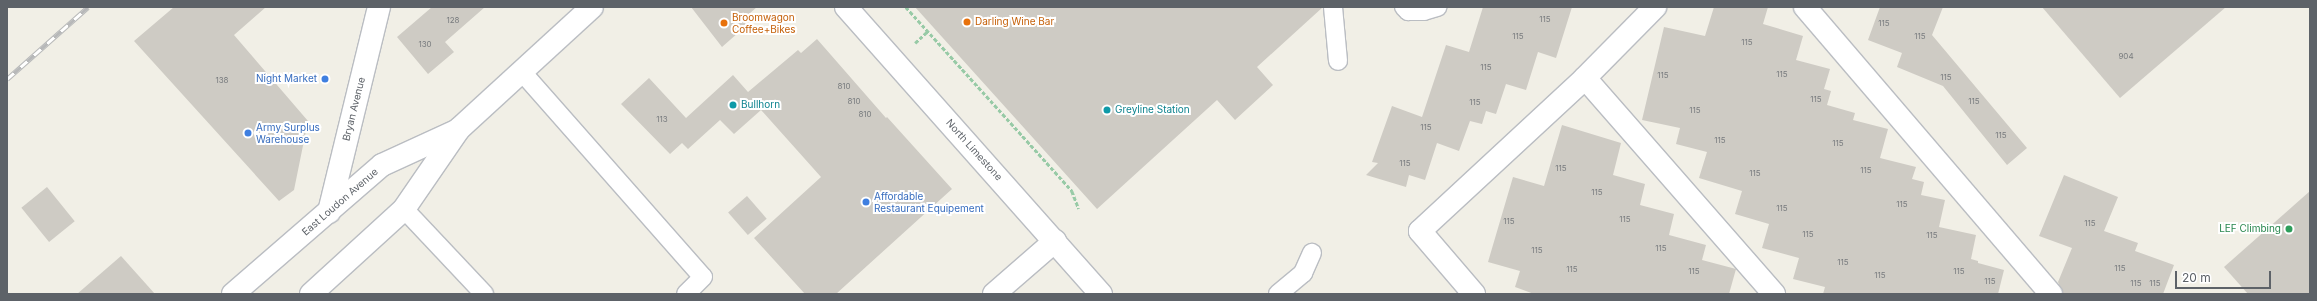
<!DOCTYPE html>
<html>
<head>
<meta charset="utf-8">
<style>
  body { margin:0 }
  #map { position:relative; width:2317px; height:301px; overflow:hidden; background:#f1efe6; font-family:Inter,sans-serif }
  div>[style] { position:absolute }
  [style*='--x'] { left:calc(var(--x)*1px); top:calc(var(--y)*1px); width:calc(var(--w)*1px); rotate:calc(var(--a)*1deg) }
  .building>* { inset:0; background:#cecbc4; transform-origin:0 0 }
  .path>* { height:2.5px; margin-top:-1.25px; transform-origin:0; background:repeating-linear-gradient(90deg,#97caa6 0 4px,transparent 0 6px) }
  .roads { filter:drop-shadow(1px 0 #babdc2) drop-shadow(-1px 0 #babdc2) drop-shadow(0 1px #babdc2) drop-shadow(0 -1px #babdc2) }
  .service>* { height:18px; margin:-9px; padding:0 9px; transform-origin:9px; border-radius:9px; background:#fff }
  .minor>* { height:22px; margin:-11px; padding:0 11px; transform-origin:11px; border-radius:11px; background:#fff }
  .tertiary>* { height:22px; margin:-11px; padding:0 11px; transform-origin:11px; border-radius:11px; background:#fff }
  .secondary>* { height:22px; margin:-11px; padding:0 11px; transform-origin:11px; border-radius:11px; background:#fff }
  .rail>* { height:4.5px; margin-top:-2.25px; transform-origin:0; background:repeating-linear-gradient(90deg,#fff 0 9px,#b7b8b9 0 18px); box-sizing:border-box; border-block:1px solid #b7b8b9 }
  .dots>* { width:11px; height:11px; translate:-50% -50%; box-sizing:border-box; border:2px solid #fff; border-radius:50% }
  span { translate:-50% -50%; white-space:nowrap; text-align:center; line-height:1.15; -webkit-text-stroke:4px #fff; paint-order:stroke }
  .number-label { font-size:8px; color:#797c7f }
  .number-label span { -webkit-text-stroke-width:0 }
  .food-label { font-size:10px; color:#c56008 }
  .left { translate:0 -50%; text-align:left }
  .shop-label { font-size:10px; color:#366cbe }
  .right { translate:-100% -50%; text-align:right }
  .culture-label { font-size:10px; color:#0d838f }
  .street-label { font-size:10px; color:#5d6268 }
  .leisure-label { font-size:10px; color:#27864d }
  .frame { position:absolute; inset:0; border:8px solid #5d6268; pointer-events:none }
  .scale { position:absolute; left:2175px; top:271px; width:96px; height:18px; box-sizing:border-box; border:2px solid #5d6268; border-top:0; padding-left:5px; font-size:12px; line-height:14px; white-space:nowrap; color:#5d6268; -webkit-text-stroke:3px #fff; paint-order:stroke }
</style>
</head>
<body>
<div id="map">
  <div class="building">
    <i style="clip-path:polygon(174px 7px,266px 7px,234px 35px,308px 121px,294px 190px,279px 201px,134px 41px)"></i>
    <i style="clip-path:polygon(432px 7px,485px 7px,445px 42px,454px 52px,428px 74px,397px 37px)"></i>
    <i style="clip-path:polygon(691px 7px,757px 7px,742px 20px,747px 25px,722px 47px)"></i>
    <i style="clip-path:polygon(915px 7px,1323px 7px,1257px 67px,1273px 85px,1235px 120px,1217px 100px,1097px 209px)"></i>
    <i style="clip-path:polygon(1483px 7px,1572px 7px,1556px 58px,1538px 52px,1526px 90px,1506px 84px,1496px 114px,1486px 111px,1482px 124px,1470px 121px,1459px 151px,1437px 143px,1425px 180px,1409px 175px,1406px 187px,1366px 175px,1378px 163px,1372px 162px,1392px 106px,1422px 117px,1446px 45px,1469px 52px)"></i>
    <i style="clip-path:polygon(1714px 7px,1768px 7px,1763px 24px,1803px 36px,1796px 60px,1830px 69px,1824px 89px,1831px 91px,1827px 105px,1855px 113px,1853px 120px,1888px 129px,1880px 158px,1916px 167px,1912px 179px,1924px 182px,1921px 195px,1945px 200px,1939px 227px,1976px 235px,1971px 259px,1978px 261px,1978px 263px,2004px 270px,1998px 294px,1823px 294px,1825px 287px,1793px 279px,1799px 258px,1762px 248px,1769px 224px,1735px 214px,1742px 191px,1699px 178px,1707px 152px,1676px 144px,1680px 128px,1642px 120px,1664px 27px,1705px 36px)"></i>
    <i style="clip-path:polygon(1880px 7px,1943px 7px,1932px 35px,2027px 148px,2007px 165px,1943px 86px,1897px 67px,1902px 53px,1868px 40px)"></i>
    <i style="clip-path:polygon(2042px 7px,2226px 7px,2120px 98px)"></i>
    <i style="clip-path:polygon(817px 39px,886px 118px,887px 117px,952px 189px,836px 294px,805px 294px,754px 238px,821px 177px,761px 110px,734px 134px,720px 120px,688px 149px,682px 143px,670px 154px,621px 104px,649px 78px,686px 118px,733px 75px,748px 92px,798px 50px,801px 53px)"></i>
    <i style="clip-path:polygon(1562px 125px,1621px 143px,1613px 175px,1645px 184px,1640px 205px,1674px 214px,1669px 235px,1706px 245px,1702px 260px,1736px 269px,1729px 294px,1534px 294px,1515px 287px,1520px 271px,1488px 262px,1513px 177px,1544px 186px)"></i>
    <i style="clip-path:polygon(2064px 175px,2118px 197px,2104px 231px,2138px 243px,2135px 251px,2174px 265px,2163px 294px,2063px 294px,2058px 282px,2072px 248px,2039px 236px)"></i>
    <i style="left:47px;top:187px;width:44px;height:33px;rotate:51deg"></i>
    <i style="clip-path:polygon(2310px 191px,2310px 294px,2248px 294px,2224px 267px)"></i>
    <i style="left:747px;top:196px;width:30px;height:25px;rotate:49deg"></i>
    <i style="clip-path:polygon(121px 256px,155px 294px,77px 294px)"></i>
  </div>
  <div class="path">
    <i style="--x:906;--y:7;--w:248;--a:47.9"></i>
    <i style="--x:1072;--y:191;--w:19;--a:69"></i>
    <i style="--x:915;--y:43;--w:18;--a:-43"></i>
  </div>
  <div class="roads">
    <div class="service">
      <i style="--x:1333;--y:7;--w:54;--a:84.7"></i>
      <i style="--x:1404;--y:7;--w:6;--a:45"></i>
      <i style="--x:1408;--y:11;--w:16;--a:0"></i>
      <i style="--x:1424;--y:11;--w:14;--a:-17"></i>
      <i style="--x:522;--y:72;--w:273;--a:48.6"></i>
      <i style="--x:703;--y:277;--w:24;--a:135"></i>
      <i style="--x:404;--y:209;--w:117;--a:46.7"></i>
      <i style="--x:1278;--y:294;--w:33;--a:-40"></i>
      <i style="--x:1303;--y:273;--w:22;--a:-66"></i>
    </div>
    <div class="minor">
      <i style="--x:1805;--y:7;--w:378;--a:49.4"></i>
      <i style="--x:1585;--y:78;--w:287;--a:48.8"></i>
      <i style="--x:994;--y:294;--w:81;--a:-41"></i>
      <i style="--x:1474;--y:294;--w:83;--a:-130.6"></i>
      <i style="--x:1420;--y:231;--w:225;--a:-42.8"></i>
      <i style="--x:1585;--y:78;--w:100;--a:-45.4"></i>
    </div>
    <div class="tertiary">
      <i style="--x:846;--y:7;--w:384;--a:48.4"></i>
      <i style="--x:329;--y:212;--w:211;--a:-76.3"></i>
    </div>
    <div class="secondary">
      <i style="--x:233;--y:294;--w:197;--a:-40.9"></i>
      <i style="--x:382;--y:165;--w:84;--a:-24.7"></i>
      <i style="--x:311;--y:294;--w:126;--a:-42.4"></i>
      <i style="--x:404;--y:209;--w:97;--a:-55.5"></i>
      <i style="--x:459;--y:129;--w:180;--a:-42.5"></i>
    </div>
  </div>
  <div class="rail">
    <i style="--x:7;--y:79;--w:108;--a:-41.6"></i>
  </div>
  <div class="dots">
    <i style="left:967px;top:22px;background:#e8710a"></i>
    <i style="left:724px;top:23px;background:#e8710a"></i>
    <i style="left:325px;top:79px;background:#3f7fe0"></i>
    <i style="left:733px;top:105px;background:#0f9aa8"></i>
    <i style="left:1107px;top:110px;background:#0f9aa8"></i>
    <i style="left:248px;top:133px;background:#3f7fe0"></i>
    <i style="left:866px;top:202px;background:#3f7fe0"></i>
    <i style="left:2289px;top:229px;background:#2e9e5b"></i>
  </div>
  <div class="number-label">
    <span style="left:1545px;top:20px">115</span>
    <span style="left:453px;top:21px">128</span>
    <span style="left:1884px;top:24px">115</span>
    <span style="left:1518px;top:37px">115</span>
    <span style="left:1920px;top:37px">115</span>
    <span style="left:1747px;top:43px">115</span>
    <span style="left:425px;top:45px">130</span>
    <span style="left:2126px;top:57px">904</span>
    <span style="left:1486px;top:68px">115</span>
    <span style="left:1782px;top:75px">115</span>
    <span style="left:1663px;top:76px">115</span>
    <span style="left:1946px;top:78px">115</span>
    <span style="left:222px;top:81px">138</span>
    <span style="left:844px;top:87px">810</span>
    <span style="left:1816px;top:100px">115</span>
    <span style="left:854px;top:102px">810</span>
    <span style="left:1974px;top:102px">115</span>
    <span style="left:1475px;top:103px">115</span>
    <span style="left:1695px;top:111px">115</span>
    <span style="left:865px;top:115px">810</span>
    <span style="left:662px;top:120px">113</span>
    <span style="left:1426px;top:128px">115</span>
    <span style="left:2001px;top:136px">115</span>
    <span style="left:1720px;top:141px">115</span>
    <span style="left:1838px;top:144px">115</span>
    <span style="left:1405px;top:164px">115</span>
    <span style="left:1561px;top:169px">115</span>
    <span style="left:1866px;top:171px">115</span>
    <span style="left:1755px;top:174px">115</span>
    <span style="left:1597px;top:193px">115</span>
    <span style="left:1902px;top:205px">115</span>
    <span style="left:1782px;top:209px">115</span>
    <span style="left:1625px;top:220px">115</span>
    <span style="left:1509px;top:222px">115</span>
    <span style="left:2090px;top:224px">115</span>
    <span style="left:1808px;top:235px">115</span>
    <span style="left:1932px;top:236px">115</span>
    <span style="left:1661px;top:249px">115</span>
    <span style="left:1537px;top:251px">115</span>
    <span style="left:1843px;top:263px">115</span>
    <span style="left:2120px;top:269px">115</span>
    <span style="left:1572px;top:270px">115</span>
    <span style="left:1694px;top:272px">115</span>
    <span style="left:1959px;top:272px">115</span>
    <span style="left:1880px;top:276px">115</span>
    <span style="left:1990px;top:282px">115</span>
    <span style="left:2136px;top:284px">115</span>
    <span style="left:2155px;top:284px">115</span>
  </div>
  <div class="food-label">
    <span class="left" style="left:732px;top:23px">Broomwagon<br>Coffee+Bikes</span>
    <span class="left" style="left:975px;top:22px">Darling Wine Bar</span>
  </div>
  <div class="shop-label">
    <span class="right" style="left:317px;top:79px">Night Market</span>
    <span class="left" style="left:256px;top:133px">Army Surplus<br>Warehouse</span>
    <span class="left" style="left:874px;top:202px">Affordable<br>Restaurant Equipement</span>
  </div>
  <div class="culture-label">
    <span class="left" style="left:741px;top:105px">Bullhorn</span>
    <span class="left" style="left:1115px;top:110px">Greyline Station</span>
  </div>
  <div class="street-label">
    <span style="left:354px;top:109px;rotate:-76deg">Bryan Avenue</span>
    <span style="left:974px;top:150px;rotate:48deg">North Limestone</span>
    <span style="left:340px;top:202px;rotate:-41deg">East Loudon Avenue</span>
  </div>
  <div class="leisure-label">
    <span class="right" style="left:2281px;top:229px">LEF Climbing</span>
  </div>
  <div class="frame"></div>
  <div class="scale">20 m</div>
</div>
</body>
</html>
